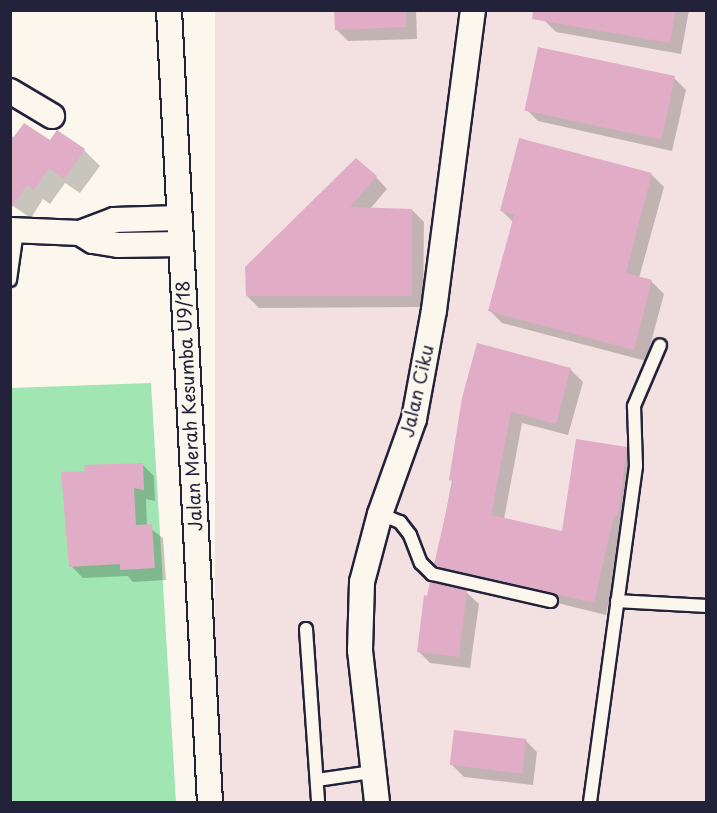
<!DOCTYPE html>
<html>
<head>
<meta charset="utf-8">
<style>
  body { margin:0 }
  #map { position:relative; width:717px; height:813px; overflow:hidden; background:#fbf7ec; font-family:"Playpen Sans",sans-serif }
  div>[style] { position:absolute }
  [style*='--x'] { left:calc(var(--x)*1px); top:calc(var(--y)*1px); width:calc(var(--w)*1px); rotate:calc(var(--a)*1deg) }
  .built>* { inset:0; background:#f3e0e0; transform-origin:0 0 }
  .green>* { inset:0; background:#a1e6b2 }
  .shadow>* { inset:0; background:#0003 }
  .building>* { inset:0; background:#e1acc5; transform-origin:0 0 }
  .roads { filter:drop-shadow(2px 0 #22223b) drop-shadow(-2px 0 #22223b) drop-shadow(0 2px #22223b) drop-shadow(0 -2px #22223b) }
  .lane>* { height:12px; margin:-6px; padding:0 6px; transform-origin:6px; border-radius:6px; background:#fbf7ec }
  .street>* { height:24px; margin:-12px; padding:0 12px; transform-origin:12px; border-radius:12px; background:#fbf7ec }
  span { translate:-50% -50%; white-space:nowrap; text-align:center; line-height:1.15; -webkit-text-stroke:4.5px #fbf7ec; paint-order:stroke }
  .street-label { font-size:18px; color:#22223b }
  .frame { position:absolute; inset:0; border:12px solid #22223b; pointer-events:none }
</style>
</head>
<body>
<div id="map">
  <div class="built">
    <i style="left:215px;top:11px;width:491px;height:791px"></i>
  </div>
  <div class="green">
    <i style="clip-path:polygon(151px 383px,176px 802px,11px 802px,10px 388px)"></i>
  </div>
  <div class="shadow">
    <i style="clip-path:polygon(336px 10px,416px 10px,417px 39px,348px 41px,336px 29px)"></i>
    <i style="clip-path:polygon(546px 10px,689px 10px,681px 54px,556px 32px,544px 20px)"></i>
    <i style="clip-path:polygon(674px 78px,686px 90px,672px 151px,538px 121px,526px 109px)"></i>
    <i style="clip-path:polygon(10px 136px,84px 150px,100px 166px,80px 193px,65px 183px,50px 204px,43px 199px,31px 218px,10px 204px)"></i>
    <i style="clip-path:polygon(520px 140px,652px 175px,664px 187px,639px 278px,652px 282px,664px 294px,646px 361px,502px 323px,490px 311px,513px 222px,501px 210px)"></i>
    <i style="clip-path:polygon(376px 177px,387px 189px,370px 209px,412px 210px,424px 222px,423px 307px,259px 308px,247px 296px)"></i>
    <i style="clip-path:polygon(478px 345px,571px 370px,583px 382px,568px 435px,522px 423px,504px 519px,564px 533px,626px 448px,638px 460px,606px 615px,448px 576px,436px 564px)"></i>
    <i style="clip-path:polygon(142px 464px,154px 476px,155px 501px,146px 499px,147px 526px,163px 538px,166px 580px,133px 582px,128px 576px,83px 578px,71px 566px,86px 473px)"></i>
    <i style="clip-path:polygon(466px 592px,479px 604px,470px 668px,430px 663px,418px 651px)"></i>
    <i style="clip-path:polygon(525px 740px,537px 752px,533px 785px,464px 777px,452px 765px)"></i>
  </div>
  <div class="building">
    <i style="clip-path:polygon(334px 10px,406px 10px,406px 27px,335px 30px)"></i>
    <i style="clip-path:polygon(533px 10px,676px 10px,670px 43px,532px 19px)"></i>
    <i style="left:538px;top:47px;width:140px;height:65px;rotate:12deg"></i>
    <i style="clip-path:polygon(24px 123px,50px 140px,57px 130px,85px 149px,64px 179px,49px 168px,34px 190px,27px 185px,10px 210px,10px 142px)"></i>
    <i style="clip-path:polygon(519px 138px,652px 173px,626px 273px,652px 280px,634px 350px,488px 311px,514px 215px,500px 211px)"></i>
    <i style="clip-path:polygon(356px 158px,377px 176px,350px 207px,412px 209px,412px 296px,246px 296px,245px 267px)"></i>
    <i style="clip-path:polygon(477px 343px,571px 368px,556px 424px,511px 412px,491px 515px,562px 531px,576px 439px,627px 447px,618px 516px,614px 516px,594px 603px,434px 565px,453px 481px,449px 480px,462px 398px)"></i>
    <i style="clip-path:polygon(143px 463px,144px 490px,134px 488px,136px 525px,152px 524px,155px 568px,120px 570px,120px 564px,69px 567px,61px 472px,85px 471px,84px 465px)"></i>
    <i style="clip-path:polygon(430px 582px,467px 590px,459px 657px,417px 652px,424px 595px,427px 596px)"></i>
    <i style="left:454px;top:730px;width:73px;height:35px;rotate:7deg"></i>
  </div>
  <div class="roads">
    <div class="lane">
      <i style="--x:10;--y:280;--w:49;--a:-81.9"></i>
      <i style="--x:380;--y:514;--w:22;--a:22"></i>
      <i style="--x:400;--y:522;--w:16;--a:52"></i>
      <i style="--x:410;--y:535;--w:30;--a:69"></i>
      <i style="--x:421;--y:563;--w:16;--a:45"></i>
      <i style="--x:432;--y:574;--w:122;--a:12.8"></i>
      <i style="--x:617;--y:601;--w:89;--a:3.2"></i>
      <i style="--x:306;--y:629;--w:173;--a:86"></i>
      <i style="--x:317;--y:780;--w:56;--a:-8.3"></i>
      <i style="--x:590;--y:802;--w:339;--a:-82.2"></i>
      <i style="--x:636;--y:466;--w:60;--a:-91.9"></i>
      <i style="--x:634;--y:406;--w:66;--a:-66.9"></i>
    </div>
    <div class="street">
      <i style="--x:169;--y:10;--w:793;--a:87.04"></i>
      <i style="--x:10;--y:91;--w:49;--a:30.8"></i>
      <i style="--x:10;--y:230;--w:70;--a:2.5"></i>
      <i style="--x:80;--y:233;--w:15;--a:32"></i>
      <i style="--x:93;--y:241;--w:25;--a:9"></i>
      <i style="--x:118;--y:245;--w:63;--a:-0.9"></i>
      <i style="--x:80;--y:233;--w:36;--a:-21"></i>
      <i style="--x:114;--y:220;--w:66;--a:-1.7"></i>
      <i style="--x:377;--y:802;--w:153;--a:-96.4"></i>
      <i style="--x:360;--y:650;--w:68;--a:-88.3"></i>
      <i style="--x:362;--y:582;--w:70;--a:-75.2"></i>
      <i style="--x:380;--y:514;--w:101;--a:-70.3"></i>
      <i style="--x:414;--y:419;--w:111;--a:-79.6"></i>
      <i style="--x:434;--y:310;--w:303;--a:-82.6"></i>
    </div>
  </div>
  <div class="street-label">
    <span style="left:417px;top:391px;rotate:-77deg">Jalan Ciku</span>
    <span style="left:189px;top:406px;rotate:-93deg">Jalan Merah Kesumba U9/18</span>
  </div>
  <div class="frame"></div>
</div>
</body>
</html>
